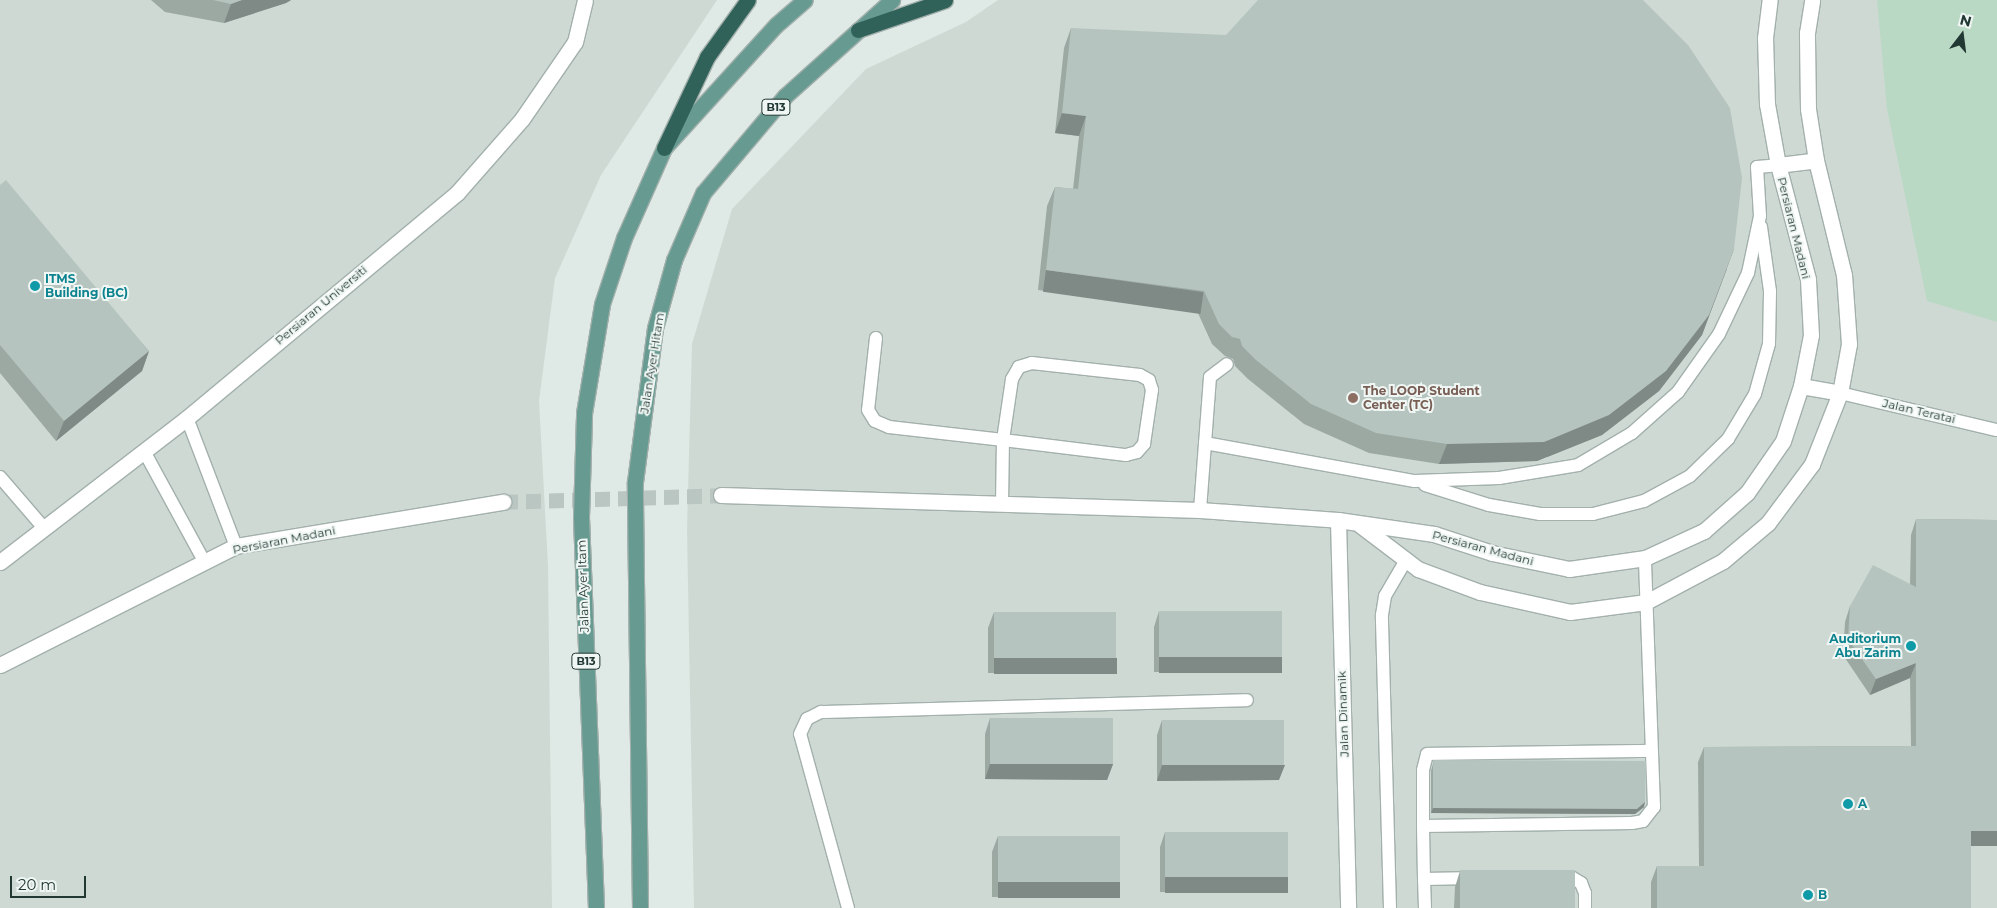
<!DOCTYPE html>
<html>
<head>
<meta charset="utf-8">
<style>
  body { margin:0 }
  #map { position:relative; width:1997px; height:908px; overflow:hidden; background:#dfe9e5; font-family:Montserrat,sans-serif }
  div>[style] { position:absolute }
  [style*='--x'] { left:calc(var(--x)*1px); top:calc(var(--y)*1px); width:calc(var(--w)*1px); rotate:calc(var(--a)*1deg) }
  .built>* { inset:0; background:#ced9d4 }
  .green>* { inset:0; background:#bad9c4 }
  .tertiary-tunnel>* { height:15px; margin-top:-7.5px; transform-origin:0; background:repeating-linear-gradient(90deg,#b9c6c1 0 15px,transparent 0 23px) }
  .roads { filter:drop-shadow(1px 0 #a3b0ac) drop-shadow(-1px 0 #a3b0ac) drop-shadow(0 1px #a3b0ac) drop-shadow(0 -1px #a3b0ac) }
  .service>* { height:12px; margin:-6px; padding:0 6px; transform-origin:6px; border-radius:6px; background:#fff }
  .minor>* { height:15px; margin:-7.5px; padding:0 7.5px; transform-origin:7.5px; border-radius:7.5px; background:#fff }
  .tertiary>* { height:15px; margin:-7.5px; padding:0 7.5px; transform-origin:7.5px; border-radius:7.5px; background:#fff }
  .primary>* { height:15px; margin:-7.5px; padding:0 7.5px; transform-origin:7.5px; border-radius:7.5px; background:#679b91 }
  .motorway>* { height:15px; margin:-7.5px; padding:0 7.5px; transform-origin:7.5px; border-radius:7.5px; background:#30625a }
  .wall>* { inset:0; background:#9ca9a3 }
  .shaded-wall>* { inset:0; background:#7f8985; transform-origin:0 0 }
  .building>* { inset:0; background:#b5c4be; transform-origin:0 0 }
  .dots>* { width:14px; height:14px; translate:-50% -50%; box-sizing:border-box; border:2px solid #eff6f3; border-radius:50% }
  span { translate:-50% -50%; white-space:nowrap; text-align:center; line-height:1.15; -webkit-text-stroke:4px #eff6f3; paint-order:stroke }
  .shield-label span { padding:1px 4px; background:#eff6f3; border:1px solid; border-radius:4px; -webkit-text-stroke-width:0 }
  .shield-label { font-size:11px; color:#223833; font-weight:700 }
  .street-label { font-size:12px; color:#223833 }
  .culture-label { font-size:12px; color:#0d838f; font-weight:700 }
  .left { translate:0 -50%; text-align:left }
  .right { translate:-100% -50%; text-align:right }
  .education-label { font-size:12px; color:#785e54; font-weight:700 }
  .north { position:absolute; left:1937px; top:10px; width:50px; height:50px; -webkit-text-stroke:4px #eff6f3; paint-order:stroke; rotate:15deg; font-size:14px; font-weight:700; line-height:20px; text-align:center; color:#223833 }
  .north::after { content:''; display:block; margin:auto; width:18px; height:22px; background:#223833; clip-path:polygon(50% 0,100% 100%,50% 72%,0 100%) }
  .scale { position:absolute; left:10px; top:876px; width:76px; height:22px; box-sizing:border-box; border:2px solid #223833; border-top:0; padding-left:6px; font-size:15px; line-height:18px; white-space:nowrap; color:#223833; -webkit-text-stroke:4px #eff6f3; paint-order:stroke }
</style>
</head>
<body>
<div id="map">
  <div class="built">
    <i style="clip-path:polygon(0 0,717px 0,601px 175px,555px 278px,539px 401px,548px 566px,552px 908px,0 908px)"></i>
    <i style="clip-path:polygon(998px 0,1997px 0,1997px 908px,694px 908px,687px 530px,692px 344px,732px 209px,866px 69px,966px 22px)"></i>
  </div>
  <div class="green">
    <i style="clip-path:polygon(1877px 0,1997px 0,1997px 322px,1927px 301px,1887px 109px)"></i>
  </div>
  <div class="tertiary-tunnel">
    <i style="--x:503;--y:502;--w:218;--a:-1.8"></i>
  </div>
  <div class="roads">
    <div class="service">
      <i style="--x:876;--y:338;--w:72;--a:96.3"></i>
      <i style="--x:868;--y:410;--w:13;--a:58"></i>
      <i style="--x:875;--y:421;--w:15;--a:23"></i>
      <i style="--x:889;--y:427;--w:115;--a:6.5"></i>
      <i style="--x:1003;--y:440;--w:124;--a:7"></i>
      <i style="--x:1126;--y:455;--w:11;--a:-15"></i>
      <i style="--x:1137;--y:452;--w:11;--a:-49"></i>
      <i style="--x:1144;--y:444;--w:55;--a:-81.6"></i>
      <i style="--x:1152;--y:390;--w:10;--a:-107"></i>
      <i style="--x:1149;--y:380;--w:10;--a:-151"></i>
      <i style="--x:1140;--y:375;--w:109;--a:-173.7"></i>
      <i style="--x:1032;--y:363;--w:14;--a:163"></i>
      <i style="--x:1019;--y:367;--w:14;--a:120"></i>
      <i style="--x:1012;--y:379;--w:62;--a:98.4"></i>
      <i style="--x:1003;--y:440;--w:62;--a:90.9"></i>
      <i style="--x:1840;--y:393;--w:161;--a:13.3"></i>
      <i style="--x:187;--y:418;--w:137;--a:69.1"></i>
      <i style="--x:1205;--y:443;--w:213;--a:10.3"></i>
      <i style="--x:1415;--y:481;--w:84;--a:-2"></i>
      <i style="--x:1499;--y:478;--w:80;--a:-9.3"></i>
      <i style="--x:1578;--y:465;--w:63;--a:-30.7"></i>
      <i style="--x:1632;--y:433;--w:62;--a:-41.7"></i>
      <i style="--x:1678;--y:392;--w:71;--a:-54.7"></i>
      <i style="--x:1719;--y:334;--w:68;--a:-64.6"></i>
      <i style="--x:1748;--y:273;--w:58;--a:-78.1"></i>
      <i style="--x:1760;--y:216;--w:49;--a:-93.5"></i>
      <i style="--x:1757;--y:167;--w:21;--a:-5"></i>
      <i style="--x:144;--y:451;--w:125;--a:61.4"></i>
      <i style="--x:0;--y:477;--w:66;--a:49.3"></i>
      <i style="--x:1425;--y:485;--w:67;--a:17.4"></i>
      <i style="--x:1489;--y:505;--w:52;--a:10"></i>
      <i style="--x:1540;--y:514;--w:53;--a:0"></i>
      <i style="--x:1593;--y:514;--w:53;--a:-14.3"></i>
      <i style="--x:1644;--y:501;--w:52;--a:-28.5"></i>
      <i style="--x:1690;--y:476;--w:53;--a:-44.2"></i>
      <i style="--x:1728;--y:439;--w:52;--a:-59"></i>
      <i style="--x:1755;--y:394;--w:52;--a:-74.4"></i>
      <i style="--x:1769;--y:344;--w:53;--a:-88.9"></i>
      <i style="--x:1770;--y:291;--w:65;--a:-98"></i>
      <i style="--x:1200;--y:510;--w:133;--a:-85.7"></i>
      <i style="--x:1210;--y:377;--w:21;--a:-37"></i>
      <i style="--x:1423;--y:826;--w:56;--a:-90"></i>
      <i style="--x:1423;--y:770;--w:16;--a:-76"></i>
      <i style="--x:1427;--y:754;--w:224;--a:-0.8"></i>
      <i style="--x:1560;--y:877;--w:11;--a:0"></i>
      <i style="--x:1571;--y:877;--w:12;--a:31"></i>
      <i style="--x:1581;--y:883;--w:11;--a:68"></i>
      <i style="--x:1585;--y:893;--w:15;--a:90"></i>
      <i style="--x:1424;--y:879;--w:53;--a:-91.1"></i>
      <i style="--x:1423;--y:826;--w:209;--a:-0.8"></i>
      <i style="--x:1632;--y:823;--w:11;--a:-10"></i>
      <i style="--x:1643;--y:821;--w:18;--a:-52"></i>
      <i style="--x:1654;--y:807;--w:249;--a:-92.1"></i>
      <i style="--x:848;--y:908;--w:180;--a:-105.4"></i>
      <i style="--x:800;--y:734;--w:17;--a:-65"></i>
      <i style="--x:807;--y:719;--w:16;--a:-27"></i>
      <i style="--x:821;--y:712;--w:426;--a:-1.6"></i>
      <i style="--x:1390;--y:908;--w:293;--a:-91.6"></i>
      <i style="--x:1382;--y:615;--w:19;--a:-81"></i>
      <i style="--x:1385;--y:596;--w:42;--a:-59.7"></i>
      <i style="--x:1425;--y:908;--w:29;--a:-92"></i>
      <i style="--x:1424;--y:879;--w:51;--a:-1.1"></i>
    </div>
    <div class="minor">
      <i style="--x:1338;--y:520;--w:388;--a:88.5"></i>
      <i style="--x:0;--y:562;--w:236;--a:-37.6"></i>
      <i style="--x:187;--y:418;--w:351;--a:-39.8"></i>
      <i style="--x:457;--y:193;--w:98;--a:-48.7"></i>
      <i style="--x:522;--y:119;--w:93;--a:-55.5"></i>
      <i style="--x:575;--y:42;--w:43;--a:-76.6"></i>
    </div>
    <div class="tertiary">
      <i style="--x:1778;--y:165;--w:38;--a:-7"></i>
      <i style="--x:1801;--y:386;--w:40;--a:10"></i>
      <i style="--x:721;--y:495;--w:479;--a:1.8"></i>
      <i style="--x:1200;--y:510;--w:138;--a:4.1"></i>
      <i style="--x:1338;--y:520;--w:97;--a:8.3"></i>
      <i style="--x:1434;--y:534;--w:61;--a:18.1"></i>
      <i style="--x:1492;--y:553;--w:79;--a:11.7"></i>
      <i style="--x:1569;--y:569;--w:77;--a:-8.2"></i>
      <i style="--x:1645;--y:558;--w:65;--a:-24.6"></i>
      <i style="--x:1704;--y:531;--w:57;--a:-41.5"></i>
      <i style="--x:1747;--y:493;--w:63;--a:-55.3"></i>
      <i style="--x:1783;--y:441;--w:58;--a:-71.9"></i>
      <i style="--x:1801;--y:386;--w:52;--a:-78.9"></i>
      <i style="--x:1811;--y:335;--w:56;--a:-93.1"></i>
      <i style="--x:1808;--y:279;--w:118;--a:-104.7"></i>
      <i style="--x:1778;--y:165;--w:62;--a:-100.2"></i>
      <i style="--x:1767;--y:104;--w:66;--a:-91.7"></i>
      <i style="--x:1765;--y:38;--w:38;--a:-83"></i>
      <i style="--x:1360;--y:525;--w:73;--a:37.2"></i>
      <i style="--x:1418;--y:569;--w:66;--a:20.4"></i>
      <i style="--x:1480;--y:592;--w:92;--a:12.5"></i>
      <i style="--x:1570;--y:612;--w:77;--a:-7.5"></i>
      <i style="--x:1646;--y:602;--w:87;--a:-28"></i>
      <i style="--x:1723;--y:561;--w:59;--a:-40.2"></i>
      <i style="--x:1768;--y:523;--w:74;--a:-53.3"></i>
      <i style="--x:1812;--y:464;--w:76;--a:-68.5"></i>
      <i style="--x:1840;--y:393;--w:50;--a:-79.6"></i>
      <i style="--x:1849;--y:344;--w:69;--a:-94.1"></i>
      <i style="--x:1844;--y:275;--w:118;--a:-103.7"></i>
      <i style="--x:1816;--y:160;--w:52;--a:-98.9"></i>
      <i style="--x:1808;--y:109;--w:76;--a:-90.8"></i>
      <i style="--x:1807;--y:33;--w:33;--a:-81"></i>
      <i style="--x:0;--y:665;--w:264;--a:-26.8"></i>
      <i style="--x:236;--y:546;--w:271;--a:-9.4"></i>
    </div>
    <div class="primary">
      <i style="--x:596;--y:908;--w:391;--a:-92.2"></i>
      <i style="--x:581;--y:517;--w:104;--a:-88.3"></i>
      <i style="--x:584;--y:413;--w:110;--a:-80.6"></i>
      <i style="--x:602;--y:304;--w:70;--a:-71.6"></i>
      <i style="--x:624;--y:238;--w:98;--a:-66"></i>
      <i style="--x:664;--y:148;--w:166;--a:-47.7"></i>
      <i style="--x:776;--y:25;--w:38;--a:-41"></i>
      <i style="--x:640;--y:908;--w:426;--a:-90.7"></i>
      <i style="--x:635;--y:482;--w:155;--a:-82.6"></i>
      <i style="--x:655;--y:328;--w:71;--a:-74.4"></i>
      <i style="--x:674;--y:260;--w:73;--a:-66.6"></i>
      <i style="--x:703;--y:193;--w:127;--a:-49.8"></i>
      <i style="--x:785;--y:96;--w:144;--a:-41.9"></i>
    </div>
    <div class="motorway">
      <i style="--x:858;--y:30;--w:92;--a:-19"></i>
      <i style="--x:664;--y:148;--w:101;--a:-64.7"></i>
      <i style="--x:707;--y:57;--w:70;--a:-54.3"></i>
    </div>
  </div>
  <div class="wall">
    <i style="clip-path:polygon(151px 0,291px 0,286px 3px,224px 23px,165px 12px)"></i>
    <i style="clip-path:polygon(1071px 28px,1727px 269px,1702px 335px,1659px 391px,1602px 435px,1537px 461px,1439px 464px,1369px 453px,1304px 424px,1248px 379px,1235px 366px,1233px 359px,1225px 356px,1212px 344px,1197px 311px,1038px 290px,1047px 206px,1055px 187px,1073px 189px,1079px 136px,1055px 133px,1064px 48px)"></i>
    <i style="clip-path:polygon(0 185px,149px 351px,142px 371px,56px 441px,0 373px)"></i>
    <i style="clip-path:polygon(1916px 519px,1997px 520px,1997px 846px,1971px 846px,1971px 908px,1651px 908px,1651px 882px,1657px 866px,1699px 866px,1698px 762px,1704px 747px,1911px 746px,1910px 678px,1870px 695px,1843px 655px,1845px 622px,1850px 606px,1910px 584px,1911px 535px)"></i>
    <i style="clip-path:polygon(1159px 611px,1282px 657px,1276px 672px,1154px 672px,1154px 627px)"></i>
    <i style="clip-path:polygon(994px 612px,1117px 658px,1111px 673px,988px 673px,988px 628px)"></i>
    <i style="clip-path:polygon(990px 718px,1113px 764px,1107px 780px,985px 779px,985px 734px)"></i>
    <i style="clip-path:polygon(1162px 720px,1279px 780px,1157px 781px,1157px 735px)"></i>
    <i style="clip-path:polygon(1434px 760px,1644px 807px,1635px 814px,1431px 813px,1431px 771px)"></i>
    <i style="clip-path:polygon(1165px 832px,1288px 877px,1283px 893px,1160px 892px,1160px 847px)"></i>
    <i style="clip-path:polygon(998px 836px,1115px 897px,992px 897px,992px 852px)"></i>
    <i style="clip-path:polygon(1460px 871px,1575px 908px,1454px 908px,1455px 887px)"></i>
  </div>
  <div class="shaded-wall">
    <i style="clip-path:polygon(242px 0,291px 0,286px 3px,224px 23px,231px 4px)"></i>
    <i style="clip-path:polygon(1062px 113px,1086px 116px,1079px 136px,1055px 133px)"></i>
    <i style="clip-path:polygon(1734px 249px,1702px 335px,1659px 391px,1602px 435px,1537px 461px,1439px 464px,1447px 444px)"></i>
    <i style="left:1046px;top:270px;width:159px;height:22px;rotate:8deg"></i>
    <i style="clip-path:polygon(149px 351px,142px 371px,56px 441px,64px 421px)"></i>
    <i style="left:1159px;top:657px;width:123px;height:16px"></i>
    <i style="left:994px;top:658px;width:123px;height:16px"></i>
    <i style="clip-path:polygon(1916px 663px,1910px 678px,1870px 695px,1876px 679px)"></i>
    <i style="clip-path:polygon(990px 764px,1113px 764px,1107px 780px,985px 779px)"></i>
    <i style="clip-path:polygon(1162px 765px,1285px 765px,1279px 780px,1157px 781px)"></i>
    <i style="clip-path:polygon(1645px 802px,1644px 807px,1635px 814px,1431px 813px,1433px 808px)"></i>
    <i style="clip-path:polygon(1971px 831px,1997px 831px,1997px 846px,1965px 846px)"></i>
    <i style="left:1165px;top:877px;width:123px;height:16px"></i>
    <i style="left:998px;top:882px;width:122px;height:16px"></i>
  </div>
  <div class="building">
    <i style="clip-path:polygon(213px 0,242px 0,231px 4px)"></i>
    <i style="clip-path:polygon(1258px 0,1643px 0,1688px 45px,1730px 108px,1742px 178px,1734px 249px,1709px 315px,1666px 371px,1609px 415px,1544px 442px,1447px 444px,1376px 433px,1311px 404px,1256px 360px,1242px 346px,1240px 339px,1232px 337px,1219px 324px,1204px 291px,1046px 270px,1055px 187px,1078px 189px,1086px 116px,1062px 113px,1071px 28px,1226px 35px)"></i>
    <i style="clip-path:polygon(6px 180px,149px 351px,64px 421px,0 345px,0 185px)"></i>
    <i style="clip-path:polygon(1916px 519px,1997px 520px,1997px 831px,1971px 831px,1971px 908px,1657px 908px,1657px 866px,1704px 866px,1704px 747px,1916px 746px,1916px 663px,1876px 679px,1848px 639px,1850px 606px,1873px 565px,1916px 587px)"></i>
    <i style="left:1159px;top:611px;width:123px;height:46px"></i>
    <i style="left:994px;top:612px;width:122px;height:46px"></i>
    <i style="left:990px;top:718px;width:123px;height:46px"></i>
    <i style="left:1162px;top:720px;width:122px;height:45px"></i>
    <i style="clip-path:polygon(1434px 760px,1646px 761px,1645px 802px,1637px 809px,1433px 808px,1433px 766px)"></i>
    <i style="left:1165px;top:832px;width:123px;height:45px"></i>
    <i style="left:998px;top:836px;width:122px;height:46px"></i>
    <i style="left:1575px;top:870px;width:38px;height:115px;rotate:90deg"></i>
  </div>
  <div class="dots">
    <i style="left:35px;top:286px;background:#0f9aa8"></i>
    <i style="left:1353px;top:398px;background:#8d6e63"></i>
    <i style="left:1911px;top:646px;background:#0f9aa8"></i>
    <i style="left:1848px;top:804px;background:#0f9aa8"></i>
    <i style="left:1808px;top:895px;background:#0f9aa8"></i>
  </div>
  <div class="shield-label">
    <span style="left:776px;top:107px">B13</span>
    <span style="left:586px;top:661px">B13</span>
  </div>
  <div class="street-label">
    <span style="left:1794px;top:228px;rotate:76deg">Persiaran Madani</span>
    <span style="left:321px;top:305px;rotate:-40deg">Persiaran Universiti</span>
    <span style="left:652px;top:363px;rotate:-81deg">Jalan Ayer Hitam</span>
    <span style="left:1919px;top:411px;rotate:13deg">Jalan Teratai</span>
    <span style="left:284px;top:540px;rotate:-11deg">Persiaran Madani</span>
    <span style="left:1483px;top:548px;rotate:15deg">Persiaran Madani</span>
    <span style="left:583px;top:586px;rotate:-92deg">Jalan Ayer Itam</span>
    <span style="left:1343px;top:714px;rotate:-92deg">Jalan Dinamik</span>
  </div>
  <div class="culture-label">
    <span class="left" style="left:45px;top:286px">ITMS<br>Building (BC)</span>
    <span class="right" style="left:1901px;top:646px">Auditorium<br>Abu Zarim</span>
    <span class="left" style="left:1858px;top:804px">A</span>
    <span class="left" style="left:1818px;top:895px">B</span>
  </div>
  <div class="education-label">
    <span class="left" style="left:1363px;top:398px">The LOOP Student<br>Center (TC)</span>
  </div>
  <div class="north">N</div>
  <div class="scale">20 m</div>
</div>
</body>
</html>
